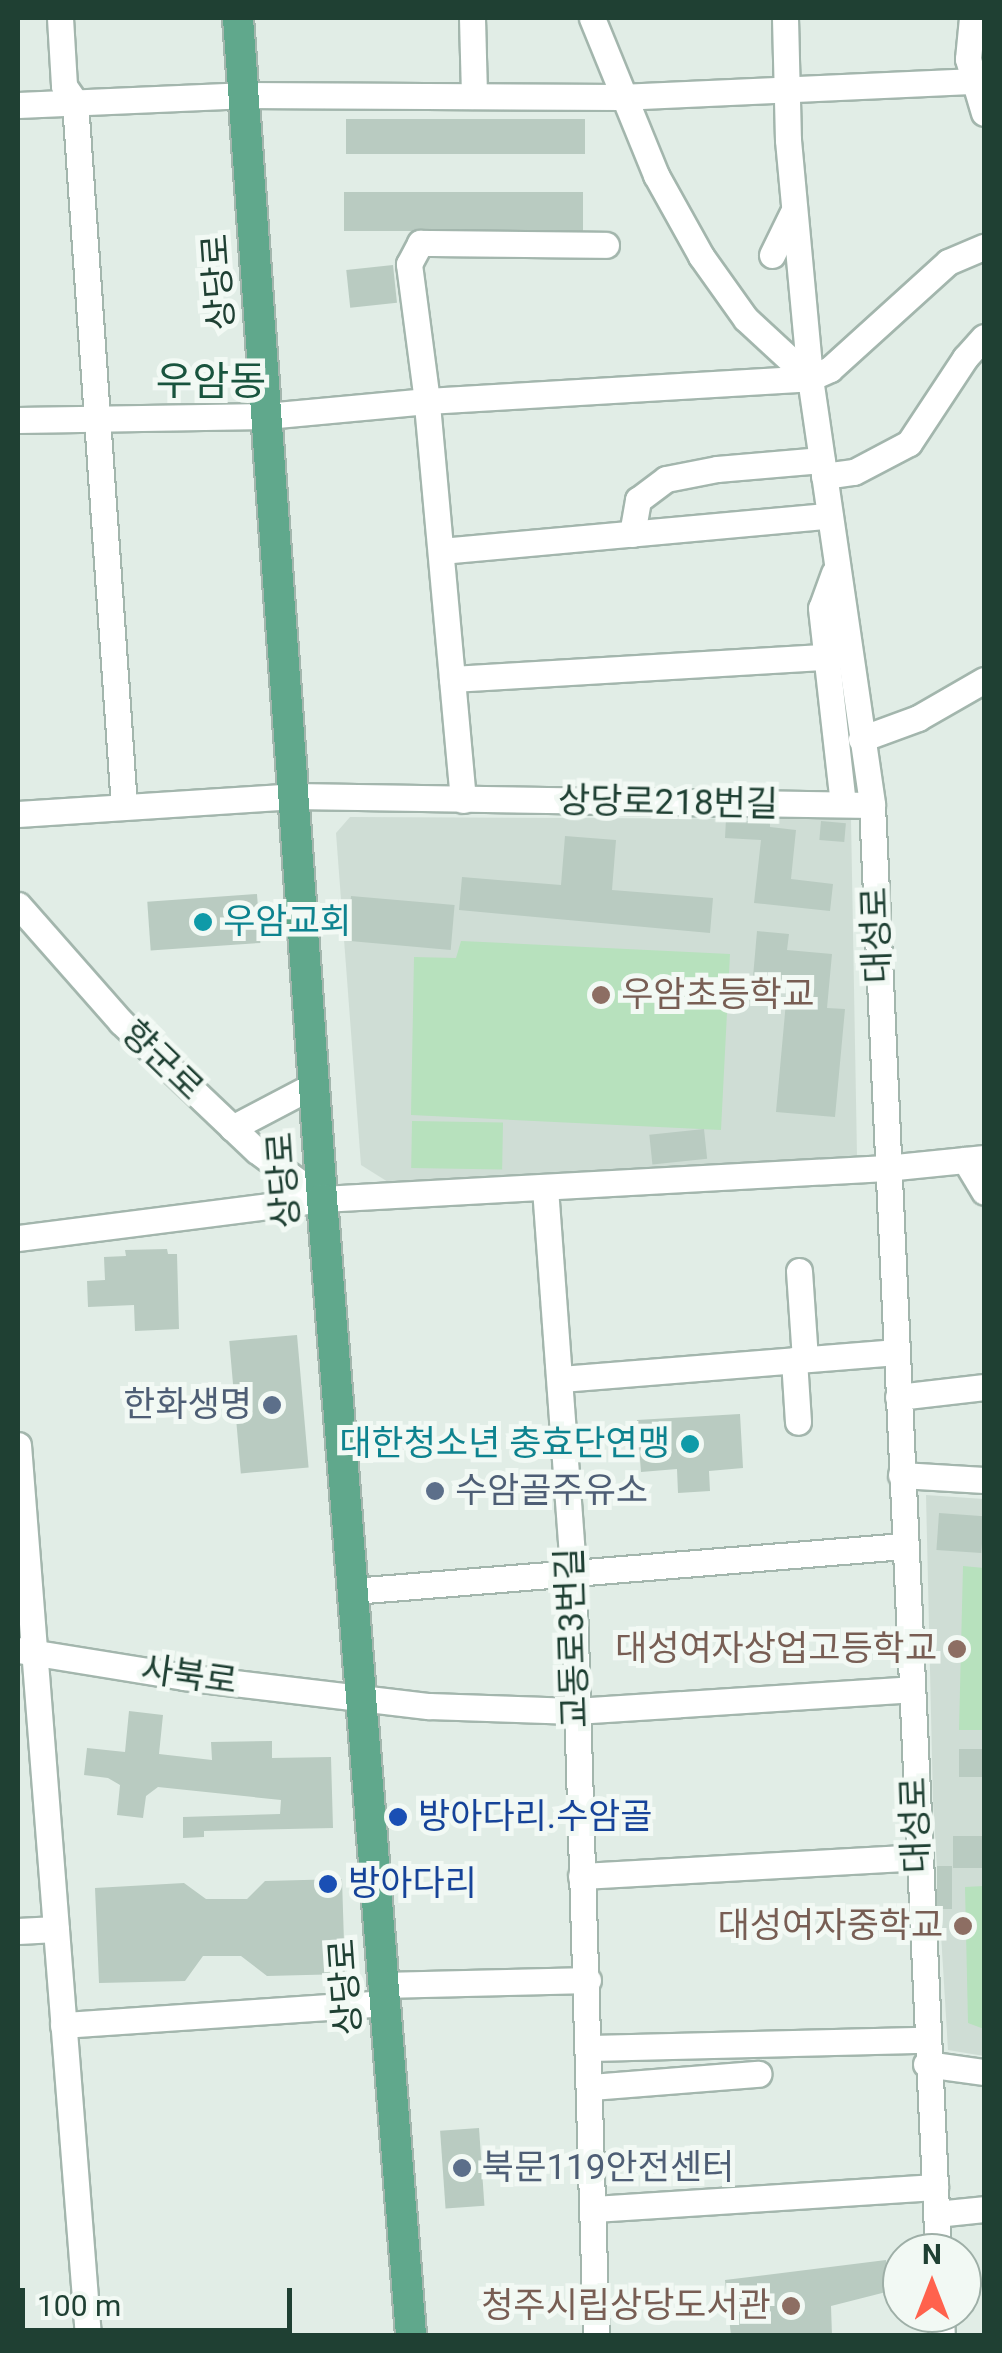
<!DOCTYPE html>
<html>
<head>
<meta charset="utf-8">
<style>
  body { margin:0 }
  #map { position:relative; width:1002px; height:2353px; overflow:hidden; background:#e1ede6; font-family:Roboto,"Noto Sans KR",sans-serif }
  div>[style] { position:absolute }
  [style*='--x'] { left:calc(var(--x)*1px); top:calc(var(--y)*1px); width:calc(var(--w)*1px); rotate:calc(var(--a)*1deg) }
  .built>* { inset:0; background:#cfddd5 }
  .green>* { inset:0; background:#b7e1bd; transform-origin:0 0 }
  .building>* { inset:0; background:#b9cbc1; transform-origin:0 0 }
  .roads { filter:drop-shadow(2px 0 #a3b6ad) drop-shadow(-2px 0 #a3b6ad) drop-shadow(0 2px #a3b6ad) drop-shadow(0 -2px #a3b6ad) }
  .minor>* { height:25px; margin:-12.5px; padding:0 12.5px; transform-origin:12.5px; border-radius:12.5px; background:#fff }
  .major>* { height:30px; margin:-15px; padding:0 15px; transform-origin:15px; border-radius:15px; background:#60a88c }
  .dots>* { width:28px; height:28px; translate:-50% -50%; box-sizing:border-box; border:5px solid #f2f9f4; border-radius:50% }
  span { translate:-50% -50%; white-space:nowrap; text-align:center; line-height:1.15; -webkit-text-stroke:10px #f2f9f4; paint-order:stroke }
  .street-label { font-size:35px; color:#1f4033 }
  .culture-label { font-size:35px; color:#0d838f }
  .left { translate:0 -50%; text-align:left }
  .right { translate:-100% -50%; text-align:right }
  .education-label { font-size:35px; color:#785e54 }
  .service-label { font-size:35px; color:#4e5e75 }
  .transit-label { font-size:35px; color:#164399 }
  .quarter-label { font-size:40px; color:#19543e }
  .frame { position:absolute; inset:0; border:20px solid #1f4033; pointer-events:none }
  .north { position:absolute; left:882px; top:2233px; width:100px; height:100px; box-sizing:border-box; background:#f2f9f4; border:2px solid #9eafa7; border-radius:50%; rotate:0deg; font-size:28px; font-weight:700; line-height:40px; text-align:center; color:#1f4033 }
  .north::after { content:''; display:block; margin:auto; width:35px; height:45px; background:#ff624d; clip-path:polygon(50% 0,100% 100%,50% 72%,0 100%) }
  .scale { position:absolute; left:20px; top:2288px; width:272px; height:45px; box-sizing:border-box; border:5px solid #1f4033; border-top:0; padding-left:12px; font-size:30px; line-height:35px; white-space:nowrap; color:#1f4033; -webkit-text-stroke:8px #f2f9f4; paint-order:stroke }
</style>
</head>
<body>
<div id="map">
  <div class="built">
    <i style="clip-path:polygon(350px 817px,851px 819px,857px 1156px,404px 1192px,361px 1165px,336px 833px)"></i>
    <i style="clip-path:polygon(926px 1495px,984px 1499px,984px 2056px,948px 2050px,933px 1801px)"></i>
  </div>
  <div class="green">
    <i style="clip-path:polygon(461px 941px,730px 954px,721px 1130px,411px 1115px,414px 957px,456px 958px)"></i>
    <i style="left:412px;top:1121px;width:91px;height:47px;rotate:1deg"></i>
    <i style="clip-path:polygon(963px 1566px,984px 1568px,984px 1730px,959px 1730px)"></i>
    <i style="clip-path:polygon(984px 1886px,984px 2029px,968px 2023px,965px 1887px)"></i>
  </div>
  <div class="building">
    <i style="left:585px;top:119px;width:35px;height:239px;rotate:90deg"></i>
    <i style="left:344px;top:192px;width:239px;height:39px"></i>
    <i style="left:393px;top:265px;width:38px;height:47px;rotate:84deg"></i>
    <i style="clip-path:polygon(726px 819px,770px 823px,770px 827px,796px 830px,791px 879px,833px 884px,830px 911px,754px 903px,761px 840px,725px 838px)"></i>
    <i style="left:821px;top:821px;width:25px;height:19px;rotate:5deg"></i>
    <i style="clip-path:polygon(565px 836px,616px 840px,612px 890px,713px 898px,710px 933px,459px 910px,462px 877px,561px 885px)"></i>
    <i style="left:257px;top:894px;width:49px;height:110px;rotate:86deg"></i>
    <i style="left:351px;top:896px;width:104px;height:45px;rotate:5deg"></i>
    <i style="clip-path:polygon(757px 931px,789px 934px,787px 950px,832px 954px,827px 1008px,845px 1009px,835px 1117px,776px 1112px,788px 980px,753px 977px)"></i>
    <i style="left:704px;top:1129px;width:30px;height:55px;rotate:84deg"></i>
    <i style="clip-path:polygon(167px 1249px,168px 1254px,177px 1254px,179px 1329px,135px 1331px,134px 1305px,88px 1307px,87px 1281px,105px 1280px,104px 1257px,126px 1256px,125px 1250px)"></i>
    <i style="left:297px;top:1335px;width:133px;height:68px;rotate:85deg"></i>
    <i style="clip-path:polygon(740px 1414px,743px 1468px,709px 1471px,710px 1491px,678px 1493px,677px 1469px,641px 1472px,637px 1420px)"></i>
    <i style="left:939px;top:1513px;width:45px;height:37px;rotate:4deg"></i>
    <i style="clip-path:polygon(129px 1711px,163px 1715px,159px 1754px,212px 1760px,211px 1742px,272px 1741px,272px 1758px,331px 1757px,333px 1828px,204px 1831px,204px 1837px,183px 1838px,183px 1817px,280px 1814px,281px 1800px,158px 1787px,146px 1796px,143px 1818px,117px 1815px,120px 1785px,108px 1778px,84px 1775px,87px 1748px,125px 1752px)"></i>
    <i style="left:959px;top:1749px;width:25px;height:28px"></i>
    <i style="left:953px;top:1836px;width:31px;height:32px"></i>
    <i style="left:937px;top:1866px;width:15px;height:43px"></i>
    <i style="clip-path:polygon(342px 1879px,345px 1974px,267px 1976px,241px 1956px,203px 1956px,185px 1981px,99px 1983px,95px 1888px,184px 1883px,206px 1899px,247px 1899px,265px 1881px)"></i>
    <i style="left:479px;top:2128px;width:78px;height:39px;rotate:86deg"></i>
    <i style="clip-path:polygon(886px 2260px,890px 2291px,831px 2306px,832px 2336px,731px 2336px,725px 2280px)"></i>
  </div>
  <div class="roads">
    <div class="minor">
      <i style="--x:60;--y:18;--w:68;--a:86.6"></i>
      <i style="--x:64;--y:86;--w:19;--a:55"></i>
      <i style="--x:75;--y:102;--w:706;--a:86.02"></i>
      <i style="--x:472;--y:18;--w:78;--a:88.5"></i>
      <i style="--x:592;--y:18;--w:170;--a:67.8"></i>
      <i style="--x:656;--y:175;--w:93;--a:60.9"></i>
      <i style="--x:701;--y:256;--w:77;--a:54.5"></i>
      <i style="--x:746;--y:319;--w:87;--a:42.7"></i>
      <i style="--x:810;--y:378;--w:431;--a:81.7"></i>
      <i style="--x:872;--y:805;--w:1450;--a:87.39"></i>
      <i style="--x:785;--y:18;--w:122;--a:88.6"></i>
      <i style="--x:788;--y:140;--w:239;--a:84.7"></i>
      <i style="--x:972;--y:18;--w:41;--a:95.6"></i>
      <i style="--x:968;--y:59;--w:56;--a:73.5"></i>
      <i style="--x:18;--y:105;--w:225;--a:-2.5"></i>
      <i style="--x:243;--y:95;--w:378;--a:0.3"></i>
      <i style="--x:621;--y:97;--w:354;--a:-2.6"></i>
      <i style="--x:772;--y:255;--w:46;--a:-64"></i>
      <i style="--x:18;--y:420;--w:248;--a:-0.9"></i>
      <i style="--x:266;--y:416;--w:162;--a:-5.3"></i>
      <i style="--x:427;--y:401;--w:384;--a:-3.4"></i>
      <i style="--x:810;--y:378;--w:22;--a:-24"></i>
      <i style="--x:830;--y:369;--w:159;--a:-42.2"></i>
      <i style="--x:948;--y:262;--w:39;--a:-23"></i>
      <i style="--x:824;--y:476;--w:30;--a:-8"></i>
      <i style="--x:854;--y:472;--w:62;--a:-27.8"></i>
      <i style="--x:909;--y:443;--w:102;--a:-56.6"></i>
      <i style="--x:965;--y:358;--w:28;--a:-48"></i>
      <i style="--x:632;--y:534;--w:35;--a:-80"></i>
      <i style="--x:638;--y:500;--w:35;--a:-37"></i>
      <i style="--x:666;--y:479;--w:52;--a:-11.1"></i>
      <i style="--x:717;--y:469;--w:105;--a:-4.9"></i>
      <i style="--x:441;--y:551;--w:390;--a:-5.2"></i>
      <i style="--x:834;--y:573;--w:37;--a:110"></i>
      <i style="--x:821;--y:608;--w:197;--a:83.6"></i>
      <i style="--x:452;--y:679;--w:375;--a:-3.4"></i>
      <i style="--x:861;--y:739;--w:61;--a:-20.2"></i>
      <i style="--x:918;--y:718;--w:76;--a:-29.9"></i>
      <i style="--x:463;--y:800;--w:401;--a:-95.2"></i>
      <i style="--x:427;--y:401;--w:138;--a:-97.5"></i>
      <i style="--x:409;--y:264;--w:24;--a:-62"></i>
      <i style="--x:420;--y:243;--w:186;--a:0.6"></i>
      <i style="--x:18;--y:814;--w:277;--a:-3.7"></i>
      <i style="--x:294;--y:796;--w:578;--a:0.89"></i>
      <i style="--x:18;--y:905;--w:156;--a:48.6"></i>
      <i style="--x:121;--y:1022;--w:187;--a:43.5"></i>
      <i style="--x:257;--y:1151;--w:81;--a:36.4"></i>
      <i style="--x:232;--y:1128;--w:93;--a:-27.7"></i>
      <i style="--x:965;--y:1160;--w:37;--a:59"></i>
      <i style="--x:545;--y:1188;--w:383;--a:85.8"></i>
      <i style="--x:573;--y:1570;--w:766;--a:88.28"></i>
      <i style="--x:18;--y:1238;--w:306;--a:-7.3"></i>
      <i style="--x:322;--y:1199;--w:565;--a:-3.15"></i>
      <i style="--x:886;--y:1168;--w:99;--a:-5.8"></i>
      <i style="--x:799;--y:1271;--w:88;--a:86.1"></i>
      <i style="--x:794;--y:1360;--w:62;--a:86.3"></i>
      <i style="--x:561;--y:1379;--w:337;--a:-4.6"></i>
      <i style="--x:898;--y:1397;--w:87;--a:-6.6"></i>
      <i style="--x:18;--y:1445;--w:894;--a:85.51"></i>
      <i style="--x:901;--y:1475;--w:83;--a:3.4"></i>
      <i style="--x:353;--y:1591;--w:553;--a:-4.67"></i>
      <i style="--x:18;--y:1650;--w:168;--a:9.2"></i>
      <i style="--x:184;--y:1677;--w:247;--a:6.8"></i>
      <i style="--x:429;--y:1706;--w:146;--a:2"></i>
      <i style="--x:575;--y:1711;--w:337;--a:-3.7"></i>
      <i style="--x:581;--y:1876;--w:338;--a:-3.2"></i>
      <i style="--x:18;--y:1931;--w:38;--a:-3"></i>
      <i style="--x:384;--y:1985;--w:204;--a:-1.4"></i>
      <i style="--x:63;--y:2025;--w:323;--a:-3.9"></i>
      <i style="--x:591;--y:2048;--w:334;--a:-1.4"></i>
      <i style="--x:926;--y:2064;--w:59;--a:7.9"></i>
      <i style="--x:591;--y:2087;--w:168;--a:-4.5"></i>
      <i style="--x:594;--y:2209;--w:342;--a:-3.7"></i>
      <i style="--x:936;--y:2214;--w:48;--a:-5.9"></i>
      <i style="--x:941;--y:2313;--w:23;--a:88"></i>
    </div>
    <div class="major">
      <i style="--x:238;--y:18;--w:1184;--a:85.93"></i>
      <i style="--x:322;--y:1199;--w:1140;--a:85.52"></i>
    </div>
  </div>
  <div class="dots">
    <i style="left:203px;top:922px;background:#0f9aa8"></i>
    <i style="left:601px;top:995px;background:#8d6e63"></i>
    <i style="left:272px;top:1405px;background:#5c6f8a"></i>
    <i style="left:690px;top:1444px;background:#0f9aa8"></i>
    <i style="left:435px;top:1491px;background:#5c6f8a"></i>
    <i style="left:957px;top:1649px;background:#8d6e63"></i>
    <i style="left:398px;top:1817px;background:#1a4fb4"></i>
    <i style="left:328px;top:1884px;background:#1a4fb4"></i>
    <i style="left:963px;top:1926px;background:#8d6e63"></i>
    <i style="left:462px;top:2168px;background:#5c6f8a"></i>
    <i style="left:791px;top:2306px;background:#8d6e63"></i>
  </div>
  <div class="street-label">
    <span style="left:219px;top:282px;rotate:-94deg">상당로</span>
    <span style="left:668px;top:803px;rotate:1deg">상당로218번길</span>
    <span style="left:877px;top:935px;rotate:-92deg">대성로</span>
    <span style="left:162px;top:1061px;rotate:44deg">향군로</span>
    <span style="left:284px;top:1180px;rotate:-94deg">상당로</span>
    <span style="left:573px;top:1638px;rotate:-92deg">교동로3번길</span>
    <span style="left:189px;top:1676px;rotate:8deg">사북로</span>
    <span style="left:916px;top:1825px;rotate:-92deg">대성로</span>
    <span style="left:346px;top:1987px;rotate:-94deg">상당로</span>
  </div>
  <div class="culture-label">
    <span class="left" style="left:223px;top:922px">우암교회</span>
    <span class="right" style="left:670px;top:1444px">대한청소년 충효단연맹</span>
  </div>
  <div class="education-label">
    <span class="left" style="left:621px;top:995px">우암초등학교</span>
    <span class="right" style="left:937px;top:1649px">대성여자상업고등학교</span>
    <span class="right" style="left:943px;top:1926px">대성여자중학교</span>
    <span class="right" style="left:771px;top:2306px">청주시립상당도서관</span>
  </div>
  <div class="service-label">
    <span class="right" style="left:252px;top:1405px">한화생명</span>
    <span class="left" style="left:455px;top:1491px">수암골주유소</span>
    <span class="left" style="left:482px;top:2168px">북문119안전센터</span>
  </div>
  <div class="transit-label">
    <span class="left" style="left:418px;top:1817px">방아다리.수암골</span>
    <span class="left" style="left:348px;top:1884px">방아다리</span>
  </div>
  <div class="quarter-label">
    <span style="left:211px;top:382px">우암동</span>
  </div>
  <div class="frame"></div>
  <div class="north">N</div>
  <div class="scale">100 m</div>
</div>
</body>
</html>
